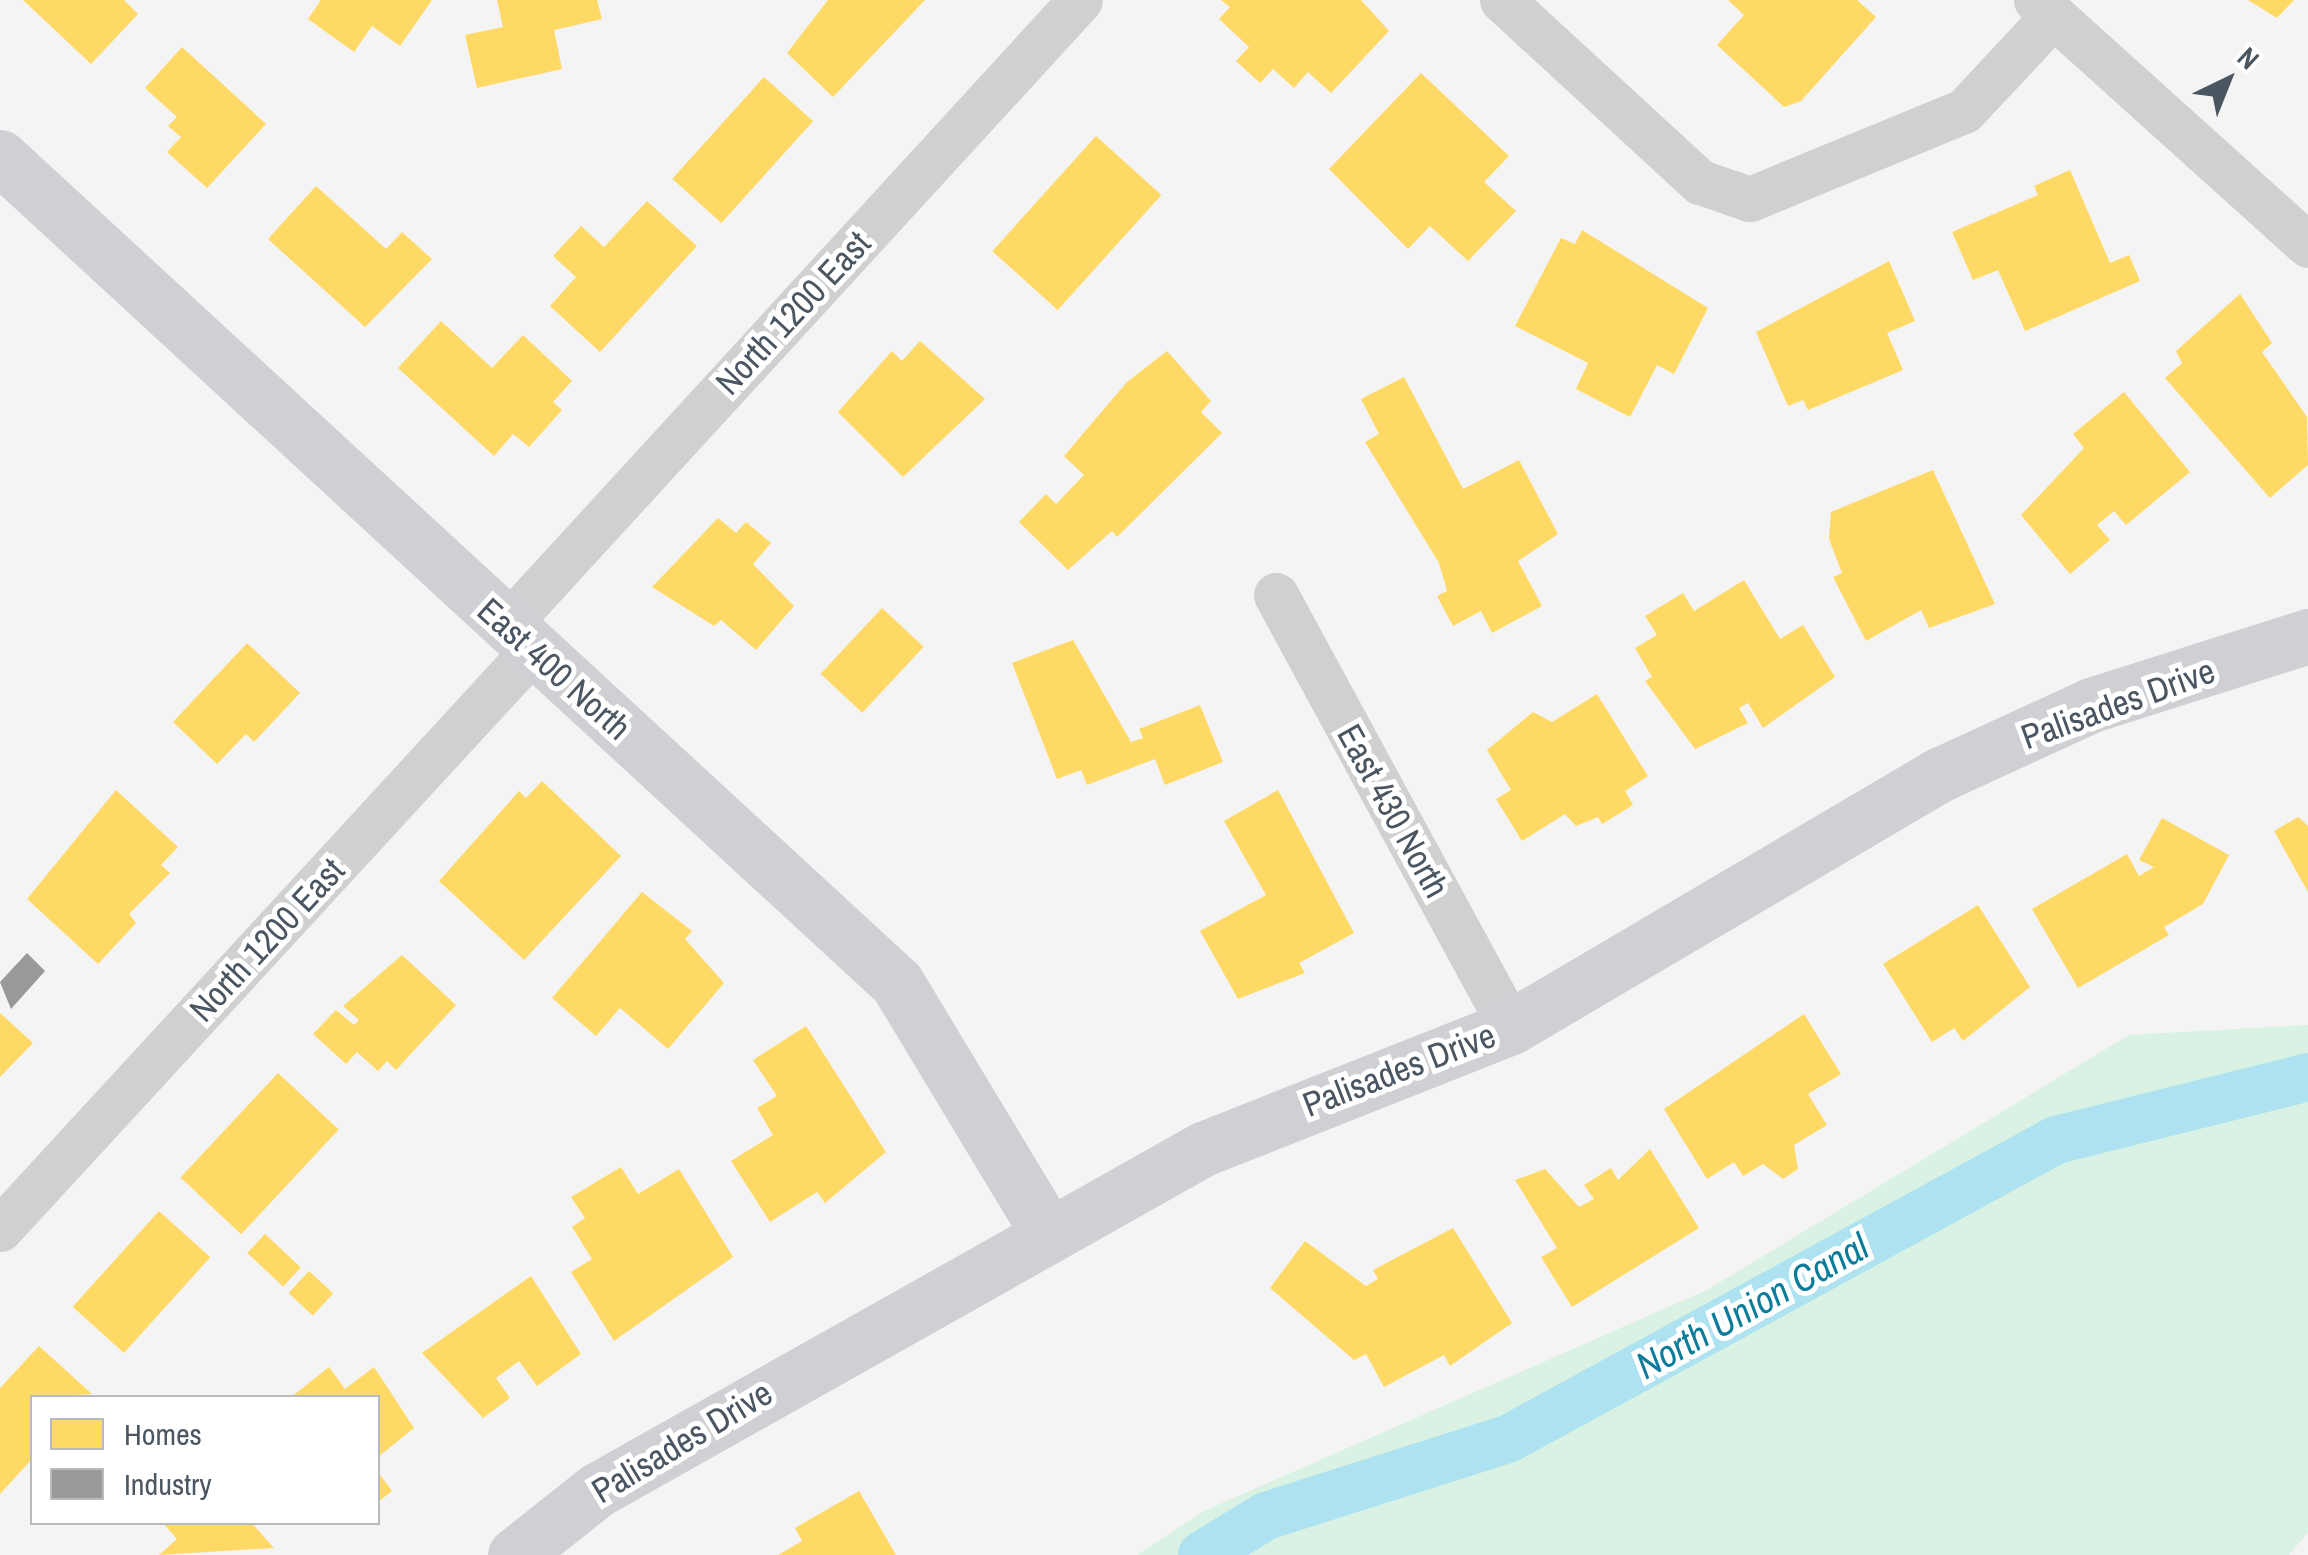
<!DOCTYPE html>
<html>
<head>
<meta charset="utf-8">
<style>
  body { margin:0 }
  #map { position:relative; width:2308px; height:1555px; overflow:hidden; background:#f4f4f4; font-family:"Archivo Narrow",sans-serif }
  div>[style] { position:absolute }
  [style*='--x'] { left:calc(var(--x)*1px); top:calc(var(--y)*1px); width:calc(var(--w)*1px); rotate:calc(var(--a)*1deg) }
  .green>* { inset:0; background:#d9f2e3 }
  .homes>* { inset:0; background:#ffd966; transform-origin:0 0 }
  .industry>* { inset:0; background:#999 }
  .canal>* { height:48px; margin:-24px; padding:0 24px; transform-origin:24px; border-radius:24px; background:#aee2f0 }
  .street>* { height:45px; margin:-22.5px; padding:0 22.5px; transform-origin:22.5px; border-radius:22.5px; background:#ced0d2 }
  .secondary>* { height:55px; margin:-27.5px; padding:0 27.5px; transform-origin:27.5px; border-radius:27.5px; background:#ced0d4 }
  span { translate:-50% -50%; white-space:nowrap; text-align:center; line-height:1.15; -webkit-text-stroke:10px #fff; paint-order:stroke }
  .street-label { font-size:35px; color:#4a5661 }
  .water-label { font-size:38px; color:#0c7c9b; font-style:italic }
  .legend { position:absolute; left:30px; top:1395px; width:350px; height:130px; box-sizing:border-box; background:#fff; border:2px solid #b7bbc0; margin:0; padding:12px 18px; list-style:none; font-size:30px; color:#4a5661 }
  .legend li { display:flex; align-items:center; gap:20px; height:50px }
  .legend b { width:50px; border:2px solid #b7bbc0 }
  .north { position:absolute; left:2178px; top:30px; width:100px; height:100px; -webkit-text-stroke:8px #fff; paint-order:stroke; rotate:43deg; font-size:28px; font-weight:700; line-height:40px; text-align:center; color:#4a5661 }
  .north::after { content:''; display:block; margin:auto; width:35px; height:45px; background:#4a5661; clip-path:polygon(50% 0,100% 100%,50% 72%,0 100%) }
</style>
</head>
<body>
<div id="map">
  <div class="green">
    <i style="clip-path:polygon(2308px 1025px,2308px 1532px,2289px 1555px,1137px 1555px,1204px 1511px,1707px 1290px,2129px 1035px)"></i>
  </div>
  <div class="homes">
    <i style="clip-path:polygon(23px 0,124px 0,138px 14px,91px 64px)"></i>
    <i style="clip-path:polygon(321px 0,432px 0,400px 46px,372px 26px,354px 52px,308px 19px)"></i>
    <i style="clip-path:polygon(497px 0,597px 0,602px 19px,554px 30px,562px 69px,477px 88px,465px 35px,503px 27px)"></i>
    <i style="clip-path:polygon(828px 0,925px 0,833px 97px,787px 53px)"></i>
    <i style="clip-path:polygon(1221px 0,1361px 0,1389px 31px,1331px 93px,1308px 72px,1294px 88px,1273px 69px,1260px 83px,1236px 61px,1249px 47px,1219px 19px,1230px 7px)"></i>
    <i style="clip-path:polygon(1728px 0,1857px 0,1876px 17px,1801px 101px,1784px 107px,1717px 45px,1744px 15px)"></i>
    <i style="clip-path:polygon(2248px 0,2294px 0,2277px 18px)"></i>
    <i style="clip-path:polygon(182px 47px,266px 124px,207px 188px,167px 152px,181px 137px,168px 126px,177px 117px,145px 88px)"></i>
    <i style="clip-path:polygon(1421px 73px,1509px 156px,1484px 182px,1516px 211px,1468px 261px,1430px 226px,1408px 249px,1329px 169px)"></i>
    <i style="left:764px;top:77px;width:66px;height:137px;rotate:42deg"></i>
    <i style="left:1096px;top:136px;width:88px;height:155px;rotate:42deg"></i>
    <i style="clip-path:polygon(2070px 170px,2110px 263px,2129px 255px,2140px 281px,2025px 331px,1998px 270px,1973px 280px,1952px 232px,2038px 195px,2034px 186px)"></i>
    <i style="clip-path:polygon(316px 186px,386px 249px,402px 232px,432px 259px,365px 327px,268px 239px)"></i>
    <i style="clip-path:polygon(647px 201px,697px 246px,600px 352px,550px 306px,576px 277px,553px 256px,581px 226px,604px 247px)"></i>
    <i style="clip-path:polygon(1582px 230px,1708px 308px,1674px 374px,1657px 365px,1630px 417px,1576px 389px,1588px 363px,1515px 326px,1561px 238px,1575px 244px)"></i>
    <i style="clip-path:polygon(1889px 261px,1915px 321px,1887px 333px,1903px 370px,1808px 410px,1803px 400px,1788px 406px,1756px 332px)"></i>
    <i style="clip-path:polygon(2240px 294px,2272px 343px,2262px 352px,2307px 417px,2308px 465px,2270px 498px,2165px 378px,2182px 363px,2176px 351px)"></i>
    <i style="clip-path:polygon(441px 321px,492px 368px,523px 335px,572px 381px,553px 402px,562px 410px,529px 447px,513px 434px,494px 456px,398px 368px)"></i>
    <i style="clip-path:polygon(920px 341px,985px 399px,903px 477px,838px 412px,892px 351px,902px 361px)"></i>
    <i style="clip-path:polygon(1167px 351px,1211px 401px,1201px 412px,1222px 433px,1117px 537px,1112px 531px,1068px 570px,1019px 522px,1046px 494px,1056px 504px,1084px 475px,1064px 456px,1127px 382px)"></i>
    <i style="clip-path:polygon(1404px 377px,1463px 489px,1519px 460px,1558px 534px,1518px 561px,1542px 606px,1492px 633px,1481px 611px,1453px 626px,1437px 596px,1447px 591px,1439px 563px,1365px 442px,1379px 434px,1361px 399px)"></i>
    <i style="clip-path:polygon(2124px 392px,2190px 472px,2126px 525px,2114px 511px,2097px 525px,2110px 540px,2070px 574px,2021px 515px,2084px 448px,2073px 434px)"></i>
    <i style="clip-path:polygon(1933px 470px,1995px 604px,1929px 628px,1921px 610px,1866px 641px,1833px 577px,1842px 573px,1829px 539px,1831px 512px)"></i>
    <i style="clip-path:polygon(718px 518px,736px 533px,746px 522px,771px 543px,753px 564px,794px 606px,756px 650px,721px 620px,714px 626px,652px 587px)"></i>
    <i style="clip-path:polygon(1744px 580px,1780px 639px,1803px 625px,1835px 677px,1763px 728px,1748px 703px,1739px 708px,1748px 723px,1695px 749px,1645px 681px,1652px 677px,1635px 648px,1657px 635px,1645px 616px,1683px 593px,1694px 611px)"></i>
    <i style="left:882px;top:608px;width:57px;height:90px;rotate:43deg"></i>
    <i style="clip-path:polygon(1073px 640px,1131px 742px,1143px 738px,1139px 729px,1200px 705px,1223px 762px,1165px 785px,1155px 759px,1087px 785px,1081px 770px,1057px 779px,1012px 663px)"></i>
    <i style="clip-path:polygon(247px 643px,300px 693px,254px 742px,246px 734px,217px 764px,173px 722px)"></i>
    <i style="clip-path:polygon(1597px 694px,1648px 776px,1625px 791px,1633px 805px,1602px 824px,1598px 817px,1576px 826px,1565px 814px,1522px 841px,1496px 799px,1511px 790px,1487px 750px,1533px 712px,1552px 722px)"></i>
    <i style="clip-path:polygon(542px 781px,621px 856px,524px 960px,439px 881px,519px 791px,526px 798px)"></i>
    <i style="clip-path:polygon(116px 790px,178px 847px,161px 865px,170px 873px,129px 914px,136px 923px,98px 964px,27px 899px)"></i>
    <i style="clip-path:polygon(1278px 790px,1354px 933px,1299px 963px,1305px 973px,1238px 999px,1200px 931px,1266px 895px,1224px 821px)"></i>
    <i style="clip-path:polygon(2298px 817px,2308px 826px,2308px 892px,2274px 831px)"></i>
    <i style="clip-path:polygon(2162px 818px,2229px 855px,2203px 904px,2164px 927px,2169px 935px,2078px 988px,2032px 909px,2127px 854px,2139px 876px,2154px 867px,2139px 860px)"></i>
    <i style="clip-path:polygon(642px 892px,692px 931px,685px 939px,724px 983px,668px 1049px,620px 1008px,596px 1036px,552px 998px)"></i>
    <i style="clip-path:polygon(1978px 905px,2030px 987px,1963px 1041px,1954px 1028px,1932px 1042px,1883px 964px)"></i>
    <i style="clip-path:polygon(402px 955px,456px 1005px,396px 1070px,387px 1061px,378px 1071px,357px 1052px,346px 1064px,313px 1034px,336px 1010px,354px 1025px,359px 1020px,343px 1006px)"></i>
    <i style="clip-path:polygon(0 1013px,33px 1043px,0 1077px)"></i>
    <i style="clip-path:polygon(1804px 1014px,1841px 1074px,1808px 1094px,1827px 1125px,1794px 1145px,1798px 1169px,1783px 1179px,1763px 1164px,1743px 1176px,1734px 1162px,1707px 1179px,1664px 1109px)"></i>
    <i style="clip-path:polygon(806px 1026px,886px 1152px,825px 1203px,817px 1192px,770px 1222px,731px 1161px,773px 1135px,757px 1108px,777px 1096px,753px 1060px)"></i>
    <i style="left:278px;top:1073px;width:83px;height:143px;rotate:43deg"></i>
    <i style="clip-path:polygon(1650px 1149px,1699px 1228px,1572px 1307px,1541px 1257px,1557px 1248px,1515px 1180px,1545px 1169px,1579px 1207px,1594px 1199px,1584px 1185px,1611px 1168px,1618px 1180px)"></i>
    <i style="clip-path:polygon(621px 1167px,638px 1194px,679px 1169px,733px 1257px,614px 1341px,571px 1272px,592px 1259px,572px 1227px,585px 1218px,571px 1197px)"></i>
    <i style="left:159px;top:1211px;width:69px;height:129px;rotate:42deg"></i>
    <i style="clip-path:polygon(1453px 1228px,1512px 1323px,1450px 1366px,1444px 1355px,1384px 1387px,1366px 1354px,1354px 1360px,1270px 1288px,1305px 1241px,1366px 1286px,1378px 1279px,1373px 1270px)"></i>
    <i style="left:265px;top:1234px;width:49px;height:26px;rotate:43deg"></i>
    <i style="left:309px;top:1271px;width:33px;height:30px;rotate:43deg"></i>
    <i style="clip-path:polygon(531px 1276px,581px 1354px,537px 1386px,519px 1361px,496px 1378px,510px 1398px,483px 1418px,422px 1353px)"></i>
    <i style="clip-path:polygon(39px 1346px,92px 1394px,32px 1398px,32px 1459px,0 1494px,0 1388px)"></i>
    <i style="clip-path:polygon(329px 1367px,345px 1389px,374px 1367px,414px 1428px,378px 1457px,378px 1398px,290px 1398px)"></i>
    <i style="clip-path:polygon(378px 1472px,392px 1491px,378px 1502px)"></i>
    <i style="clip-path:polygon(859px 1491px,896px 1555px,778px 1555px,802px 1541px,795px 1528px)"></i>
    <i style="clip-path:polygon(162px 1522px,251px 1522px,274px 1548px,159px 1555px,177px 1539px)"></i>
  </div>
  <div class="industry">
    <i style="clip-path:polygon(27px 953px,45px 971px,11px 1009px,0 982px)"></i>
  </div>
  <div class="canal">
    <i style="--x:1202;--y:1555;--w:75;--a:-31.4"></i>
    <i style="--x:1266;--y:1516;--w:254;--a:-17.7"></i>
    <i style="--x:1508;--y:1439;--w:624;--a:-28.62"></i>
    <i style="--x:2056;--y:1140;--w:260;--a:-14"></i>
  </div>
  <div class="street">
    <i style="--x:1502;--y:0;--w:269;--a:42.6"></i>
    <i style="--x:1700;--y:182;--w:53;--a:18.8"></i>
    <i style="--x:1750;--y:199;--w:231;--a:-22.4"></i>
    <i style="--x:1964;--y:111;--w:130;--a:-46.9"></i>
    <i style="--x:2036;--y:0;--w:366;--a:42"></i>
    <i style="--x:1276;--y:595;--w:492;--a:61.5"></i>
    <i style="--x:506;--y:626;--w:849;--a:-47.48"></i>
    <i style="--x:0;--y:1229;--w:787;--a:-47.37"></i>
  </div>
  <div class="secondary">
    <i style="--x:0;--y:157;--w:1219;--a:42.64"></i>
    <i style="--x:897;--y:983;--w:291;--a:58.9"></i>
    <i style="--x:515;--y:1555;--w:105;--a:-38.4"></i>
    <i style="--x:597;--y:1490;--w:695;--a:-29.37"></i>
    <i style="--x:1203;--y:1149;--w:331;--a:-21.6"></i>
    <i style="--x:1511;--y:1027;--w:497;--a:-30.5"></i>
    <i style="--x:1939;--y:775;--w:167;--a:-24.7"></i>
    <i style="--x:2091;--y:705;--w:228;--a:-17.6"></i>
  </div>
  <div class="street-label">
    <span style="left:793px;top:313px;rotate:-47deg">North 1200 East</span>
    <span style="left:554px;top:669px;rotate:42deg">East 400 North</span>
    <span style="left:2118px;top:704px;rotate:-20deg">Palisades Drive</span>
    <span style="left:1393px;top:811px;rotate:61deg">East 430 North</span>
    <span style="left:267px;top:940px;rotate:-47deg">North 1200 East</span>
    <span style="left:1399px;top:1070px;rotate:-21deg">Palisades Drive</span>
    <span style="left:682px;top:1442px;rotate:-31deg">Palisades Drive</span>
  </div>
  <div class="water-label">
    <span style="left:1752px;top:1306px;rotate:-29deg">North Union Canal</span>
  </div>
  <ul class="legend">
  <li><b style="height:28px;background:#ffd966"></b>Homes</li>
  <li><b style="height:28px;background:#999"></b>Industry</li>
  </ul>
  <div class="north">N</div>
</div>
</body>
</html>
